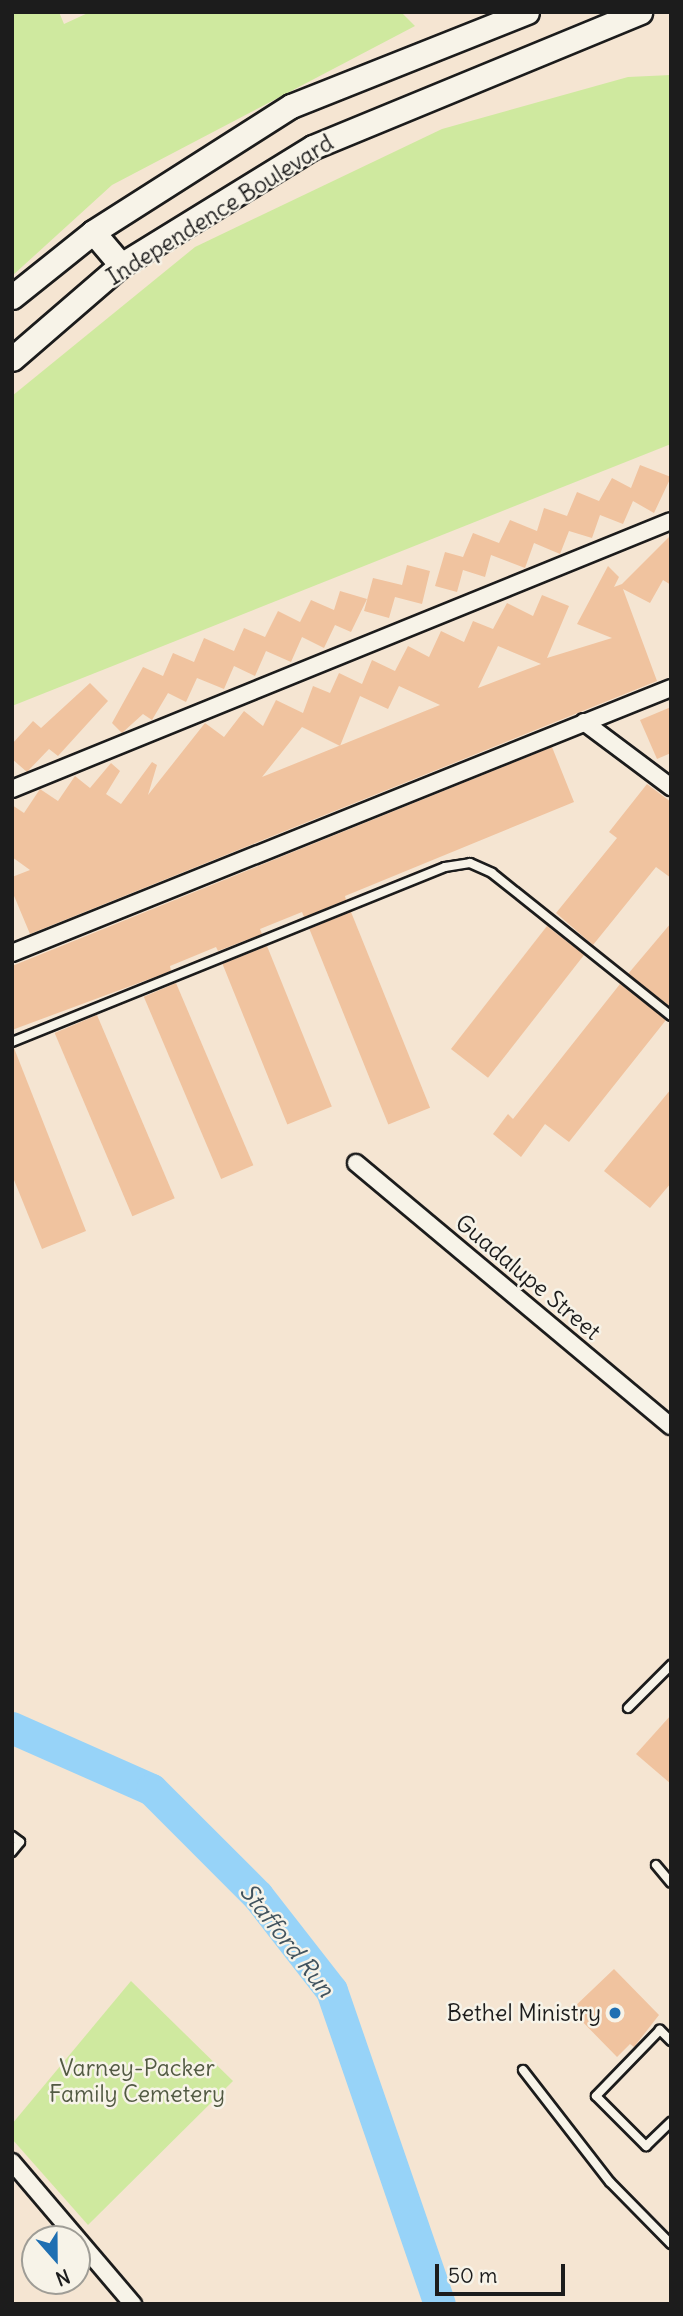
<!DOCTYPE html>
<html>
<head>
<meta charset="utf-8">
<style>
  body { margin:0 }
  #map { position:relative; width:683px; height:2316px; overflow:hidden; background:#f5e5d2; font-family:Delius,sans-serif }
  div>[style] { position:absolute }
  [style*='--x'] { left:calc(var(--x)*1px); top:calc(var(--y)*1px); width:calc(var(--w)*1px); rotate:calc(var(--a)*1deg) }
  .green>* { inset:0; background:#cfe99f }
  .river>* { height:32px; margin:-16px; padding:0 16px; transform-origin:16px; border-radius:16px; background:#97d3f8 }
  .building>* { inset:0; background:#f0c39f; transform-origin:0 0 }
  .roads { filter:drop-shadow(2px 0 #1c1c1c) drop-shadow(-2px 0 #1c1c1c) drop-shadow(0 2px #1c1c1c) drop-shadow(0 -2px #1c1c1c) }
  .lane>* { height:8px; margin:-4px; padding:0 4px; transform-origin:4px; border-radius:4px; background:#f7f3e8 }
  .street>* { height:16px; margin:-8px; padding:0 8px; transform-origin:8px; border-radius:8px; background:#f7f3e8 }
  .secondary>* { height:23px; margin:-11.5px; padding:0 11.5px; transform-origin:11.5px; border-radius:11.5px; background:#f7f3e8 }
  .dots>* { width:19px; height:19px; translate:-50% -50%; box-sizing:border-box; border:4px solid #f7f3e8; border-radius:50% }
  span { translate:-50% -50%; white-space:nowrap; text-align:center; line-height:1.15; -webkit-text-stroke:5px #f7f3e8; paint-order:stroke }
  .street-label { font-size:23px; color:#1c1c1c }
  .poi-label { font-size:23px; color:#1c1c1c }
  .right { translate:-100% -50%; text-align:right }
  .park-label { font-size:23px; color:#525a43 }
  .water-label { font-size:24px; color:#41535e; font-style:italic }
  .frame { position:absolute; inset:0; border:14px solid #1c1c1c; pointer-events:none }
  .north { position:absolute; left:21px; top:2225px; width:70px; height:70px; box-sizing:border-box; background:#f7f3e8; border:2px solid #9f9d96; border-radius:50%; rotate:159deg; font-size:19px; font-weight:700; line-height:28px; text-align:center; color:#1c1c1c }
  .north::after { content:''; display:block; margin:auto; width:24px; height:32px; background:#1f6fb2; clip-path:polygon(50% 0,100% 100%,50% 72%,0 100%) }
  .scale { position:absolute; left:435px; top:2264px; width:130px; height:32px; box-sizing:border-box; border:4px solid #1c1c1c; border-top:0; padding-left:9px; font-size:21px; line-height:24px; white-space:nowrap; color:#1c1c1c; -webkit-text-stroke:5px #f7f3e8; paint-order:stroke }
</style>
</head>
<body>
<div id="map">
  <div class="green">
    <i style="clip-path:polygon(12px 12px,59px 12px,64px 24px,90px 12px,401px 12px,415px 26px,112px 185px,12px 276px)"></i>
    <i style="clip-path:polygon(671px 75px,671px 444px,12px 706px,12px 396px,195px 247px,442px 129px,628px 77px)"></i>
    <i style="clip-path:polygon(131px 1981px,233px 2081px,88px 2225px,12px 2139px,12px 2124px)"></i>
  </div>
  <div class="river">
    <i style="--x:12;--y:1728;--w:153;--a:23.9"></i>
    <i style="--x:152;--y:1790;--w:150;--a:45"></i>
    <i style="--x:258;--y:1896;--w:120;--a:52.1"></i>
    <i style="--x:332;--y:1991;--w:331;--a:71"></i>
  </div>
  <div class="building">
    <i style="clip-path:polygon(640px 465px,671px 477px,654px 513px,633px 501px,623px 524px,600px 515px,592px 538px,569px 531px,560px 554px,534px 543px,525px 568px,491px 555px,485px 577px,463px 570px,457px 592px,435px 586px,445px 552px,463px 557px,473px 533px,499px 543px,510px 520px,537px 531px,544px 508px,567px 516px,577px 492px,599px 501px,612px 478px,631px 488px)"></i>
    <i style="clip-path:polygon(evenodd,671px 535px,671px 585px,663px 580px,650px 603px,623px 589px,657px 681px,30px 934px,12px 891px,12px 877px,30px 870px,12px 857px,12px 805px,24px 813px,40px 789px,58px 801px,75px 776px,90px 788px,111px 763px,120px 771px,106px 794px,121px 804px,152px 762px,157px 765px,148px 795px,205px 723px,224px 737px,244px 711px,263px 726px,276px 700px,303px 713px,313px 686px,330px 693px,339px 673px,362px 684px,372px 660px,395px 671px,408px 646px,429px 657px,441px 631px,464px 642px,473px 621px,493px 629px,507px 603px,533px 616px,542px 595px,569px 606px,547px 658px,612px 638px,577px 624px,608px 566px,619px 577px,614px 587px,622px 584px,671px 535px,498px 646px,541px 664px,478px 688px,498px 646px,671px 535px,399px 686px,440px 705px,262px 777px,302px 727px,340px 746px,360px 696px,388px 709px,399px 686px)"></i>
    <i style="clip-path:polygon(407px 565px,430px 571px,422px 604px,395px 597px,389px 618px,364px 611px,373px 578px,402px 585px)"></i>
    <i style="clip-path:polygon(340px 591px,367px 599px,351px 632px,335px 625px,324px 648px,302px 637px,291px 662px,266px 651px,255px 676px,234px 666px,224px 689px,197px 678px,186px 702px,168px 693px,152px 720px,143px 714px,122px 733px,112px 723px,143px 667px,163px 676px,173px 653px,194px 662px,204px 638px,234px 651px,244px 628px,265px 637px,278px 611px,300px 622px,311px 600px,334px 610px)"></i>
    <i style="clip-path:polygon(90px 683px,108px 701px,58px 756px,49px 749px,27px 772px,12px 759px,12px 744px,33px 721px,41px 728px)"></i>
    <i style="clip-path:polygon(671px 707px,671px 753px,657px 759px,640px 720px)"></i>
    <i style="clip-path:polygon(552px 747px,574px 802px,345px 896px,346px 900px,304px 917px,302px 912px,260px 929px,262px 934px,218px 951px,216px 947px,170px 966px,171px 971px,12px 1030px,12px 966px)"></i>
    <i style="clip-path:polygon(647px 784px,671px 802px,671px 878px,656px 867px,593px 945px,556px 913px,617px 838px,609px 832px)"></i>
    <i style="left:351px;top:912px;width:211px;height:45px;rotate:68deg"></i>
    <i style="clip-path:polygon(671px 923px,671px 1007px,628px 974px)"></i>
    <i style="left:547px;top:926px;width:47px;height:156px;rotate:38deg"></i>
    <i style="left:267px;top:946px;width:173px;height:48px;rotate:68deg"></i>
    <i style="left:176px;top:983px;width:198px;height:35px;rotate:67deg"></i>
    <i style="clip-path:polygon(620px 984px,666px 1020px,569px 1142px,545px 1124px,521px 1157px,493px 1134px,508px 1114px,513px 1119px)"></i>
    <i style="left:97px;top:1015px;width:199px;height:46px;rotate:67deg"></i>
    <i style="clip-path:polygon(14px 1048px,86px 1231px,42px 1249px,12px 1175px)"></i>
    <i style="clip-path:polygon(671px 1089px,671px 1183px,650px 1208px,604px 1171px)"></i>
    <i style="clip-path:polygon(671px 1715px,671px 1784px,636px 1754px)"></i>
    <i style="clip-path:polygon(614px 1969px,659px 2015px,634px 2047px,630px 2044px,617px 2057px,571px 2010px)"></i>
  </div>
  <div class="roads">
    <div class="lane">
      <i style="--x:12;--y:1042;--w:467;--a:-22"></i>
      <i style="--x:445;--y:867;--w:25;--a:-9"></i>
      <i style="--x:470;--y:863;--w:24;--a:24"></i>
      <i style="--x:492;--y:873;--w:229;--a:38.6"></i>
      <i style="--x:628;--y:1708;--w:61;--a:-45"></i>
      <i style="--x:12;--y:1836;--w:10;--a:37"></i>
      <i style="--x:20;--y:1842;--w:13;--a:129"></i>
      <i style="--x:656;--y:1865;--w:23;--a:50"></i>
      <i style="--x:671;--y:2041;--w:16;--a:-135"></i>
      <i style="--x:660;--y:2030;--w:92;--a:134.1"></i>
      <i style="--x:596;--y:2096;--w:71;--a:45"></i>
      <i style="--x:646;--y:2146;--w:35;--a:-44"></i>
      <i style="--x:523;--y:2070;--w:142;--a:52.2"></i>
      <i style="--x:610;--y:2182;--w:87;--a:45.5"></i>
    </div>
    <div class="street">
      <i style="--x:584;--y:722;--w:109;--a:36.8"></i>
      <i style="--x:12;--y:789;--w:711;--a:-22.13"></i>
      <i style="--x:12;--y:953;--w:710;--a:-21.91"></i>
      <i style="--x:356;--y:1163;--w:410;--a:39.9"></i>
      <i style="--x:12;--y:2162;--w:187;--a:49.6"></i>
    </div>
    <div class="secondary">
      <i style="--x:93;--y:232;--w:43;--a:49.7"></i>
      <i style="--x:12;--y:297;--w:104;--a:-38.7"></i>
      <i style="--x:93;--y:232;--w:235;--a:-32.5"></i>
      <i style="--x:291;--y:106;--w:254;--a:-21.7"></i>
      <i style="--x:12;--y:359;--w:144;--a:-40.8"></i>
      <i style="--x:121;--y:265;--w:225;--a:-31.6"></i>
      <i style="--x:313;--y:147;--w:354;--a:-22.4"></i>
    </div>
  </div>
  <div class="dots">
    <i style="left:615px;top:2013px;background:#1f6fb2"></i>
  </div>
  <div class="street-label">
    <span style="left:220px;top:210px;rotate:-32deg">Independence Boulevard</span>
    <span style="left:528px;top:1277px;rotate:40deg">Guadalupe Street</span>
  </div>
  <div class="poi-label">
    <span class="right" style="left:601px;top:2013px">Bethel Ministry</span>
  </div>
  <div class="park-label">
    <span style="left:137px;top:2081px">Varney-Packer<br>Family Cemetery</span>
  </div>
  <div class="water-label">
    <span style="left:287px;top:1940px;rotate:52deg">Stafford Run</span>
  </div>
  <div class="frame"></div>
  <div class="north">N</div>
  <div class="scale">50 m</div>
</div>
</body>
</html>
